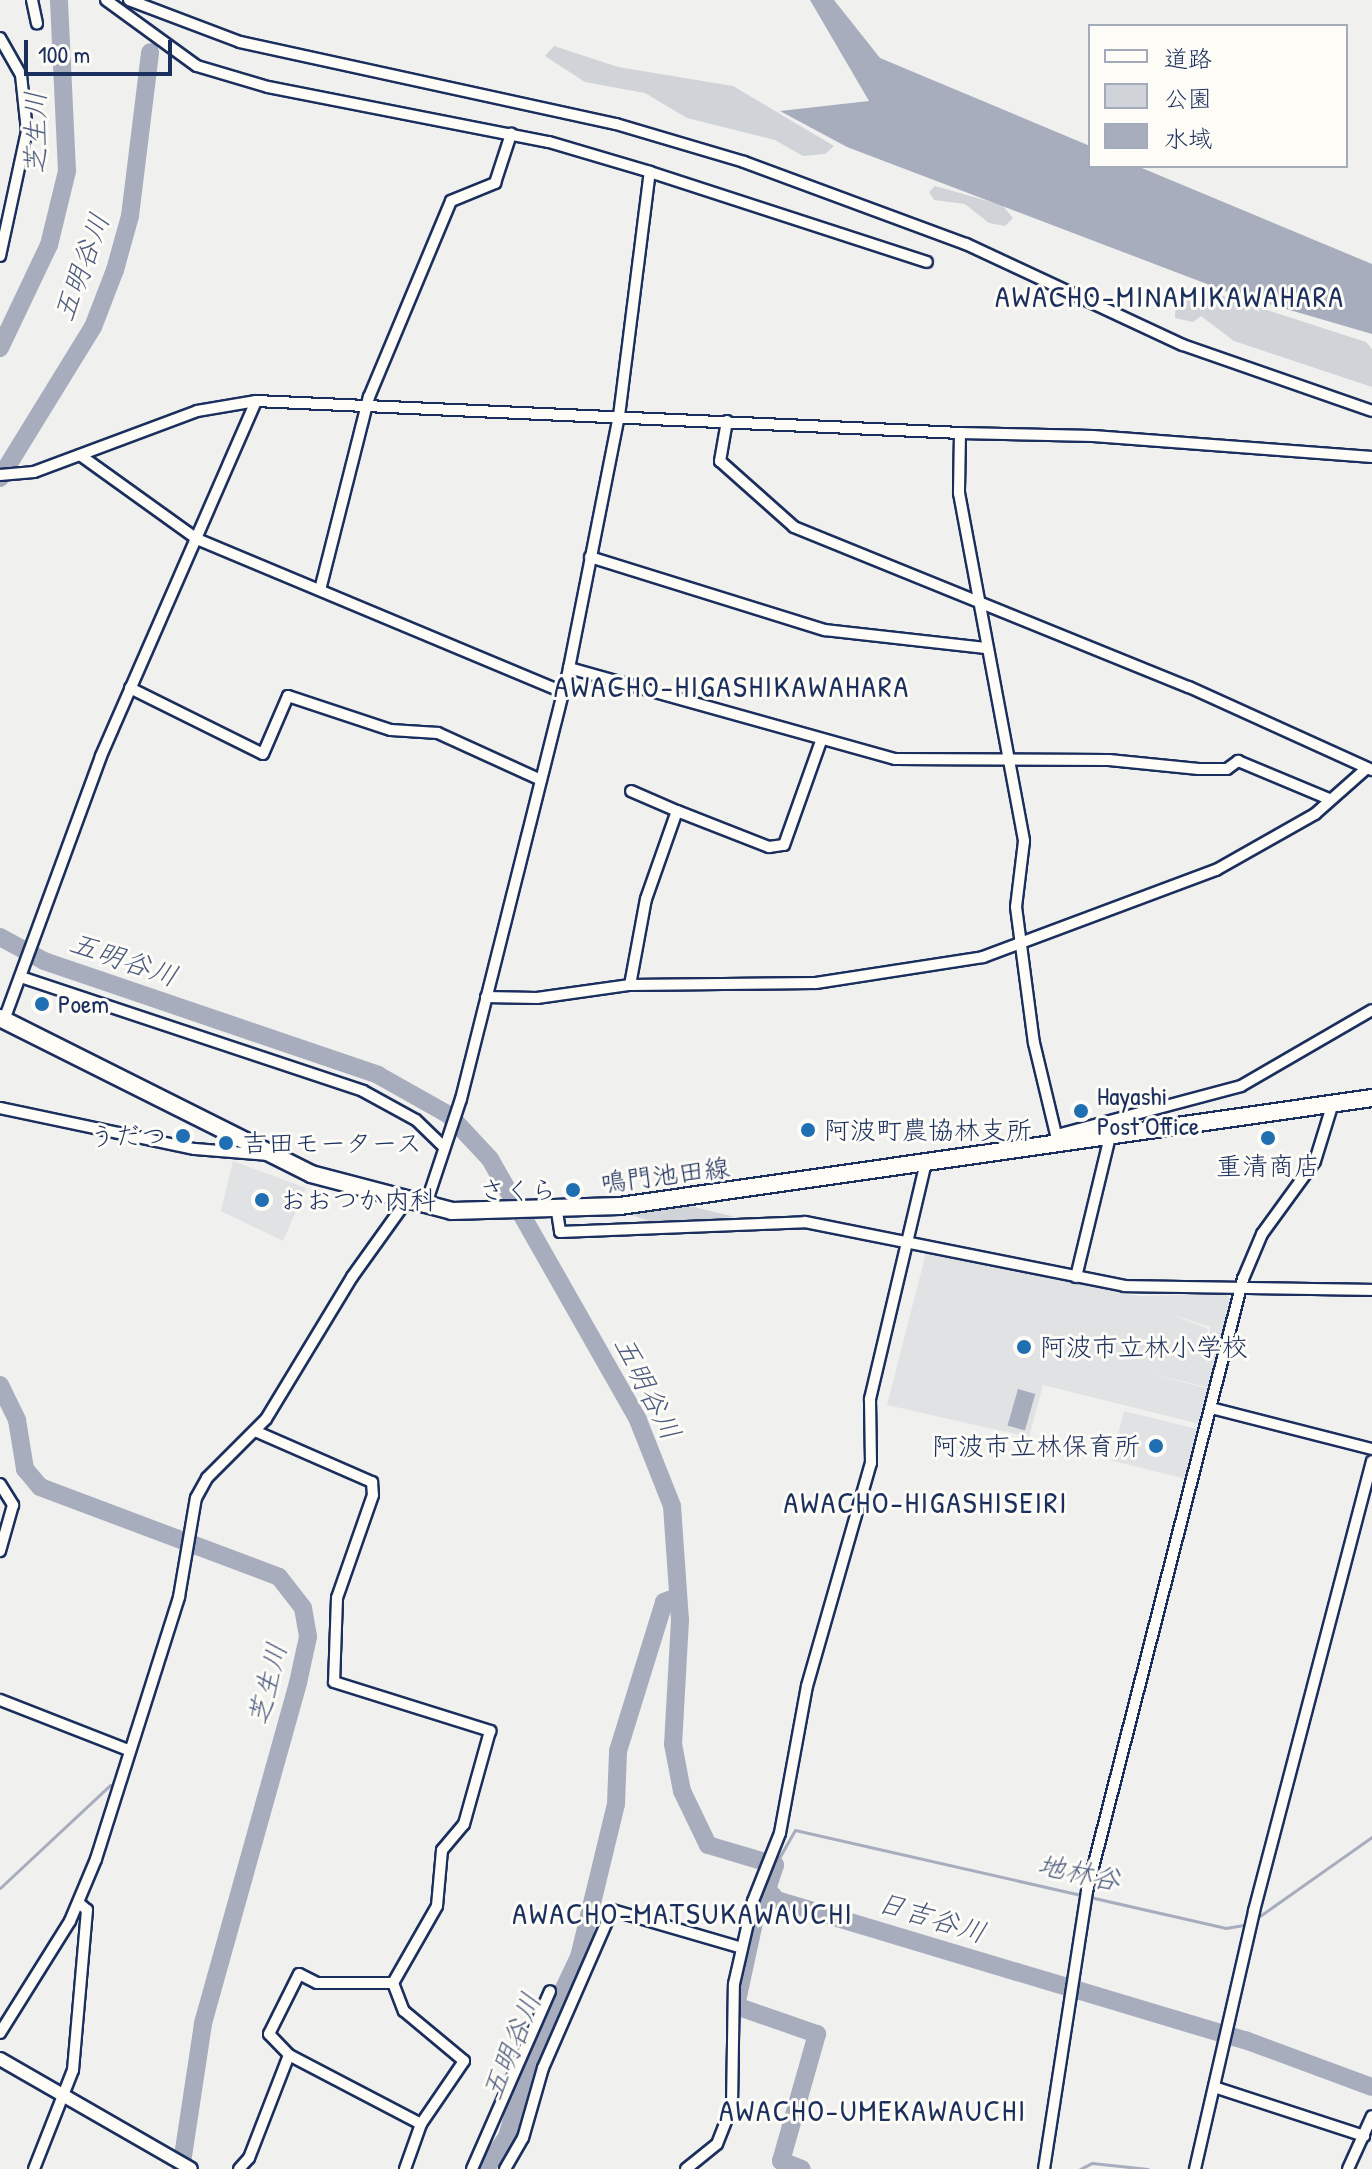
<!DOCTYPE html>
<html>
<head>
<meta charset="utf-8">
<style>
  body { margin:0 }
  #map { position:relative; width:1372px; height:2169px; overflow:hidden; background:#f0f0ee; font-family:"Patrick Hand","Klee One",sans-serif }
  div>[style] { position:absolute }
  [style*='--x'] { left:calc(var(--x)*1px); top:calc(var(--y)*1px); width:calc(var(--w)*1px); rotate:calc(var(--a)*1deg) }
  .built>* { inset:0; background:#e0e2e3; transform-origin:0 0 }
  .green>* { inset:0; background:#d0d3d8 }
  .water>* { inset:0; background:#a7adbd; transform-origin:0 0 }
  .stream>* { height:3px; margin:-1.5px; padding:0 1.5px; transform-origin:1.5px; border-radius:1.5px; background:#a7adbd }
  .river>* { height:18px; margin:-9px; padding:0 9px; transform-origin:9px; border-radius:9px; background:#a7adbd }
  .roads { filter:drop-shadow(2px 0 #1b2f5e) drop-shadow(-2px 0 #1b2f5e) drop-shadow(0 2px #1b2f5e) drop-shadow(0 -2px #1b2f5e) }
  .minor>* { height:10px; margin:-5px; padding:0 5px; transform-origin:5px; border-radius:5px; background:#fdfcf7 }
  .tertiary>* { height:12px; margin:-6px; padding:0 6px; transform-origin:6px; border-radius:6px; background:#fdfcf7 }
  .primary>* { height:16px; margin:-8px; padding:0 8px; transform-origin:8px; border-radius:8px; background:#fdfcf7 }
  .dots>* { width:22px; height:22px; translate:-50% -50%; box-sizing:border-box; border:4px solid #fdfcf7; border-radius:50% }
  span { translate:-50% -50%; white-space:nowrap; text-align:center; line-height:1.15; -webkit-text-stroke:6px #fdfcf7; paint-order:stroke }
  .poi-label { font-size:26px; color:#1b2f5e }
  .left { translate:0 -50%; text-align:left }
  .right { translate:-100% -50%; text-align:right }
  .street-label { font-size:26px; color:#1b2f5e }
  .water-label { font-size:28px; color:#4c5b7f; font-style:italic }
  .quarter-label { font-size:30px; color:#1b2f5e; letter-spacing:2px }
  .legend { position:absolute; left:1088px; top:24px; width:260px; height:144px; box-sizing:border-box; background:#fdfcf7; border:2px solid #a3aaba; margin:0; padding:10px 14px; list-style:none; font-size:24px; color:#1b2f5e }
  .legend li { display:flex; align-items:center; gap:16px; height:40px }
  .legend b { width:40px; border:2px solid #a3aaba }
  .scale { position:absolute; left:24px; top:40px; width:148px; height:36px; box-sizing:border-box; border:4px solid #1b2f5e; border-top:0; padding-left:10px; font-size:24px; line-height:28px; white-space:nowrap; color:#1b2f5e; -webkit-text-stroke:6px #fdfcf7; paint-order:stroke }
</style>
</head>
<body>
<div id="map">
  <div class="built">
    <i style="clip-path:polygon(233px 1161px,306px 1188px,283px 1241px,221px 1211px)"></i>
    <i style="clip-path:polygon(926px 1253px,1139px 1296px,1226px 1294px,1233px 1303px,1222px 1349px,1208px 1344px,1210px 1327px,1170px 1314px,1208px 1329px,1207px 1346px,1220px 1351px,1211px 1388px,1139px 1371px,1210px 1389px,1200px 1424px,1043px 1385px,1029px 1437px,887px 1405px)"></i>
    <i style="left:1124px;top:1411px;width:78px;height:51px;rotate:14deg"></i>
  </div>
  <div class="green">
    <i style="clip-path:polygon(554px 46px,618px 67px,733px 86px,834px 146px,825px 154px,803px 156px,775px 140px,687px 118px,645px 93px,585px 82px,545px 56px)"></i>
    <i style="clip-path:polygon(935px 186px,1002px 205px,1013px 218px,1005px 226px,989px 223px,965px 204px,934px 200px,929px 192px)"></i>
    <i style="clip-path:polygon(1208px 291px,1366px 342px,1372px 349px,1372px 387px,1234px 341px,1201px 316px,1193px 322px,1175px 318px,1176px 296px,1200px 298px)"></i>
    <i style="clip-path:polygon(682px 1204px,735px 1217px,655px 1223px,626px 1213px)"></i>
  </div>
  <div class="water">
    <i style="clip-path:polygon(810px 0,834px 0,880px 58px,1090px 146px,1090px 166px,1137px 166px,1372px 264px,1372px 334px,1228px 292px,847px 147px,780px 111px,869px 101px)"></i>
    <i style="left:1018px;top:1389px;width:18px;height:38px;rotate:16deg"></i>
  </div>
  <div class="stream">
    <i style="--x:775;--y:1865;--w:40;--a:-60.3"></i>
    <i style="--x:795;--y:1830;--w:442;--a:12.8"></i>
    <i style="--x:1226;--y:1928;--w:22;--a:-10"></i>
    <i style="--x:0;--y:1888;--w:151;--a:-43.1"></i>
    <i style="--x:1257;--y:1918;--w:141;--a:-35.2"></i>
    <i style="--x:1219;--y:2037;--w:4;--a:-76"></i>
    <i style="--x:1080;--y:2169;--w:13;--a:-27"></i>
    <i style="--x:1092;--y:2163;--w:56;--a:6.1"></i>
  </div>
  <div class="river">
    <i style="--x:0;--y:348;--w:114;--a:-64.6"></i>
    <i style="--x:49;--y:245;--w:76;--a:-76.3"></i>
    <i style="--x:67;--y:171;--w:171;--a:-92.7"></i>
    <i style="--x:0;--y:478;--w:177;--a:-58.4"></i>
    <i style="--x:93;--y:327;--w:61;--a:-68.9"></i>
    <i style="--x:115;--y:270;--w:56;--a:-74.5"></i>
    <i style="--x:130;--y:216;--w:165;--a:-83"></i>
    <i style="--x:0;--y:937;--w:50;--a:28.6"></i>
    <i style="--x:44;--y:961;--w:353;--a:18.8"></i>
    <i style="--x:378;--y:1075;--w:81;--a:29.4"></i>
    <i style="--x:449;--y:1115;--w:60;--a:47"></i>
    <i style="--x:490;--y:1159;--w:300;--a:60.4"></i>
    <i style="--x:638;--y:1420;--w:92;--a:68.4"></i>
    <i style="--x:672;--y:1506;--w:114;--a:86"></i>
    <i style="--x:680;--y:1620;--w:124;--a:93.2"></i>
    <i style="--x:673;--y:1744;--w:48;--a:79.2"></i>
    <i style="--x:682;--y:1791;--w:60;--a:64.3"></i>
    <i style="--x:708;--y:1845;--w:70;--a:16.6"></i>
    <i style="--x:775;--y:1865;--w:25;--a:108"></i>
    <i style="--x:767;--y:1889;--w:15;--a:48"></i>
    <i style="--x:777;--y:1900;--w:488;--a:16.7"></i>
    <i style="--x:1245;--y:2040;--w:135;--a:20.3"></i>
    <i style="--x:0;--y:1385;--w:39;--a:64"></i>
    <i style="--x:17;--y:1420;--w:50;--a:80.7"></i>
    <i style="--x:25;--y:1469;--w:23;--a:50"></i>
    <i style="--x:40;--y:1487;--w:255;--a:20.6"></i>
    <i style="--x:279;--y:1577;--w:39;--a:52"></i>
    <i style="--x:303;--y:1608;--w:29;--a:80"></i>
    <i style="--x:308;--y:1637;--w:47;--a:102.3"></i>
    <i style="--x:298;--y:1683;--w:354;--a:105.6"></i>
    <i style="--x:203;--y:2024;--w:147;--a:98.6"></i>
    <i style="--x:767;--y:1889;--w:17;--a:121"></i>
    <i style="--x:758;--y:1904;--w:104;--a:102.2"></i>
    <i style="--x:736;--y:2006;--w:86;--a:19.1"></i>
    <i style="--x:817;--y:2034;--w:132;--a:105.8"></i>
    <i style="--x:781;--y:2161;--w:22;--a:21"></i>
    <i style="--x:486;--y:2169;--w:38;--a:-57"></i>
    <i style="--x:507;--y:2137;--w:68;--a:-74.7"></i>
    <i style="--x:525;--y:2071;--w:126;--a:-64.7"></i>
    <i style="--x:579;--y:1957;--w:157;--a:-76.4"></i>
    <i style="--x:616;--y:1804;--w:53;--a:-87.8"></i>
    <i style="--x:618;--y:1751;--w:156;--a:-72.8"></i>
    <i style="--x:664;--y:1602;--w:14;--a:-21"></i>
  </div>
  <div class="roads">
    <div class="minor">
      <i style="--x:32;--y:0;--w:24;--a:78"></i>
      <i style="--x:106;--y:0;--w:112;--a:36"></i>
      <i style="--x:197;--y:66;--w:74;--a:16.5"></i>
      <i style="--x:268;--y:87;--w:286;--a:11.1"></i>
      <i style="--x:549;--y:142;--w:105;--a:16.5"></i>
      <i style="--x:129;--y:0;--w:119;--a:20.7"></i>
      <i style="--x:240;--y:42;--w:385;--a:12.3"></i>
      <i style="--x:616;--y:124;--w:134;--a:16.5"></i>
      <i style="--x:744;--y:162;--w:237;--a:20.3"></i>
      <i style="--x:966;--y:244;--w:239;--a:25"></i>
      <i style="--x:1183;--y:345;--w:200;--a:19.2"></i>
      <i style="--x:0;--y:38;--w:43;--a:60.4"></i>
      <i style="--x:21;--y:75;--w:56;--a:83.9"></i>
      <i style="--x:27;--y:131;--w:128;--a:102.2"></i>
      <i style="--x:727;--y:421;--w:41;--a:99.9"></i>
      <i style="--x:720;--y:461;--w:99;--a:41.7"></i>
      <i style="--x:794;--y:527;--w:426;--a:22.1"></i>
      <i style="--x:1189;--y:687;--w:201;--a:24.4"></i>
      <i style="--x:960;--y:433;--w:133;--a:1.3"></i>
      <i style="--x:1093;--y:436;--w:280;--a:4.3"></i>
      <i style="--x:80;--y:455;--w:144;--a:35.7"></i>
      <i style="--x:197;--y:539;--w:397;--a:22.7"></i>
      <i style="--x:0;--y:475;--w:34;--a:-5"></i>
      <i style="--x:34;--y:472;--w:174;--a:-20.5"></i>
      <i style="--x:197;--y:411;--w:60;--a:-9.6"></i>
      <i style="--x:256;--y:401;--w:705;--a:2.6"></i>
      <i style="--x:960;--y:433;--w:60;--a:91"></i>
      <i style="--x:959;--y:493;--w:354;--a:79.4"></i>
      <i style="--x:1024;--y:841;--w:66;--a:96.9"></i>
      <i style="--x:1016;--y:907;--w:137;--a:82.5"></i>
      <i style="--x:1034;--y:1043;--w:103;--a:76.5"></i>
      <i style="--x:590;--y:557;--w:246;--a:17.3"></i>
      <i style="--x:825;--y:630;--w:161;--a:6.4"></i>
      <i style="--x:320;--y:590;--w:199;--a:-75.8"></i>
      <i style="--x:369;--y:397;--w:212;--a:-67.3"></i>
      <i style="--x:451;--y:201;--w:48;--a:-22.2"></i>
      <i style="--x:495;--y:183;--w:52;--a:-71.9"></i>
      <i style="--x:569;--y:668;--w:338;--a:15.6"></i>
      <i style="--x:895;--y:759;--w:214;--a:0.3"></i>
      <i style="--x:1109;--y:760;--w:90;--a:5.7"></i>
      <i style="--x:1199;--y:769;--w:28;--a:0"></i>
      <i style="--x:1227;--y:769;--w:14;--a:-36"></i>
      <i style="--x:1238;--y:761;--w:99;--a:22.7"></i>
      <i style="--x:130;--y:688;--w:148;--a:26.4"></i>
      <i style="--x:263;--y:754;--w:63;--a:-66.7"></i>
      <i style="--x:288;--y:696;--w:108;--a:18.3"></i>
      <i style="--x:391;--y:730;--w:47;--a:3.7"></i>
      <i style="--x:438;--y:733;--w:113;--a:24.5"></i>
      <i style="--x:677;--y:811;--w:99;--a:21.4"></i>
      <i style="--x:769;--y:847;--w:15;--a:-8"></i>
      <i style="--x:784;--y:845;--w:110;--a:-70.4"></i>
      <i style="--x:21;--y:977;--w:360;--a:18.4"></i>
      <i style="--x:363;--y:1091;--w:60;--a:28.7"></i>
      <i style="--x:416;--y:1120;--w:39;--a:44"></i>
      <i style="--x:630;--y:985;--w:87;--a:-79.5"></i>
      <i style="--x:646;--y:899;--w:93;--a:-70.6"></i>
      <i style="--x:677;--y:811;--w:50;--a:-156.5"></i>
      <i style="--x:486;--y:997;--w:51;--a:1.1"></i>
      <i style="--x:537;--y:998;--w:94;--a:-8"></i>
      <i style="--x:630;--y:985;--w:186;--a:-0.6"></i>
      <i style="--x:816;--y:983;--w:169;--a:-8.8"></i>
      <i style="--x:983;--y:957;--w:249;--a:-20.5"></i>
      <i style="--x:1216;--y:870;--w:114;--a:-29.5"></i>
      <i style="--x:1315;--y:814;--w:69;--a:-41.5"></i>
      <i style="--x:4;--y:1020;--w:281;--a:-69.8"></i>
      <i style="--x:101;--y:756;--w:387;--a:-66.4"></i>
      <i style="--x:0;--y:1108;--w:199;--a:11.9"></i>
      <i style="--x:195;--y:1149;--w:74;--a:4.6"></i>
      <i style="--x:1057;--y:1135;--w:190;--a:-14.9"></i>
      <i style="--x:1241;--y:1086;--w:151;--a:-30.1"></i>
      <i style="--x:425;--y:1207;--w:114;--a:-71.6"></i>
      <i style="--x:461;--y:1099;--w:444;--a:-75.9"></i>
      <i style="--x:569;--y:668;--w:257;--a:-78.8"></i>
      <i style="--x:619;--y:416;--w:246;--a:-82.8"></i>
      <i style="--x:650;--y:172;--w:291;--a:18"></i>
      <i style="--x:557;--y:1212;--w:20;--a:81"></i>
      <i style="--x:560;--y:1232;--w:245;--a:-2.3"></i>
      <i style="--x:805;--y:1222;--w:325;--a:11.3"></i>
      <i style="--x:1124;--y:1286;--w:248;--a:0.9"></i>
      <i style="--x:1076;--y:1277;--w:145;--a:-76.4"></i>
      <i style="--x:1211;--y:1408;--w:166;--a:14.3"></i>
      <i style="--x:255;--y:1431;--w:128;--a:23.6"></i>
      <i style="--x:372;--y:1482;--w:13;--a:86"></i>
      <i style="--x:373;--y:1495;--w:109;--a:109.3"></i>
      <i style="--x:337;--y:1598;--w:84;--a:92"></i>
      <i style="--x:334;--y:1682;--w:164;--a:17.4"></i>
      <i style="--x:490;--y:1731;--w:97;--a:105.6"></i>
      <i style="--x:464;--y:1824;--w:34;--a:130"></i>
      <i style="--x:442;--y:1850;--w:56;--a:95.1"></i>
      <i style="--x:437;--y:1906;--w:89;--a:119.7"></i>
      <i style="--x:393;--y:1983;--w:30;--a:69"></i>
      <i style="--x:404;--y:2011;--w:78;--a:39.8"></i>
      <i style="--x:464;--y:2061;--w:76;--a:124.3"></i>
      <i style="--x:421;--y:2124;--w:48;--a:109.6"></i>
      <i style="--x:0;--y:1484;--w:25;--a:58"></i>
      <i style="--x:13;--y:1505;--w:48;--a:105.8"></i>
      <i style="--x:0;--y:1700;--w:137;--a:21.3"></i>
      <i style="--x:393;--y:1983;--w:76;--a:180"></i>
      <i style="--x:317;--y:1983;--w:20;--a:-153"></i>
      <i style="--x:299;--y:1974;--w:67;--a:116.6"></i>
      <i style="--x:269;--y:2034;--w:29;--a:46"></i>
      <i style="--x:289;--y:2055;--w:149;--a:27.6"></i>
      <i style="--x:0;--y:2033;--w:132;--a:-58"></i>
      <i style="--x:70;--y:1921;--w:67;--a:-67.2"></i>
      <i style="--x:96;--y:1859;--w:275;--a:-72.4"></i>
      <i style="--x:179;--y:1597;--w:100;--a:-80.3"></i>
      <i style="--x:196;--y:1498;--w:23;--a:-61"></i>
      <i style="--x:207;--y:1478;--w:83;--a:-45"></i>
      <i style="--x:266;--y:1419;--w:166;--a:-58.8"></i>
      <i style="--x:352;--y:1277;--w:91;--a:-54.4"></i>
      <i style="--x:1214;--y:2087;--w:158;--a:18.1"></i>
      <i style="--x:34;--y:2169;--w:106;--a:-68.5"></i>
      <i style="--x:73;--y:2070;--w:161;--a:-85"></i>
      <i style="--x:87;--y:1910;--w:11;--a:-139"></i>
      <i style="--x:239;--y:2169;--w:15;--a:-48"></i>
      <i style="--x:249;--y:2158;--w:110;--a:-68.8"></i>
      <i style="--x:472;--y:2169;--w:194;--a:-66.3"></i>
      <i style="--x:505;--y:2169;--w:36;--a:-60"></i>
      <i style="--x:523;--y:2138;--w:73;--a:-74.1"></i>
      <i style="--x:543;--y:2068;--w:172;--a:-66.4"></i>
      <i style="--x:612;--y:1910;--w:135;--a:16.3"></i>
      <i style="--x:686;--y:2169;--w:40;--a:-39"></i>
      <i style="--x:717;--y:2144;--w:41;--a:-68.5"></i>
      <i style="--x:732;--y:2106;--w:122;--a:-89.1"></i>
      <i style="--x:734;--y:1984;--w:85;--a:-77.1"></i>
      <i style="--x:753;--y:1901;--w:73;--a:-68.3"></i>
      <i style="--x:780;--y:1833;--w:149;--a:-79.6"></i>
      <i style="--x:807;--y:1686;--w:232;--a:-74"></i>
      <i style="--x:871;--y:1463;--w:64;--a:-90.9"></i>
      <i style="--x:870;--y:1399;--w:244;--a:-76.7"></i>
      <i style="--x:1044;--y:2169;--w:281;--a:-81.2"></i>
      <i style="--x:1087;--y:1891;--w:632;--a:-75.7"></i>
      <i style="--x:1243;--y:1279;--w:49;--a:-67.1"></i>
      <i style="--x:1262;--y:1234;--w:90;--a:-54"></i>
      <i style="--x:1315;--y:1161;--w:61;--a:-72.8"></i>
      <i style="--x:1195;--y:2169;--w:265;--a:-77.1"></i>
      <i style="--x:1254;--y:1911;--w:465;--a:-75.3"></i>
      <i style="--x:1348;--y:2169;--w:58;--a:-65.6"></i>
    </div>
    <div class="tertiary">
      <i style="--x:0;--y:2059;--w:220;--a:29.9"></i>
    </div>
    <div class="primary">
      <i style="--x:0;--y:1018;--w:348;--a:26.6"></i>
      <i style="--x:311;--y:1174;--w:146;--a:14.7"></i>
      <i style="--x:452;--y:1211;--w:168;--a:-1.7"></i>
      <i style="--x:620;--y:1206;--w:760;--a:-8.17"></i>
    </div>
  </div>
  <div class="dots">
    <i style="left:42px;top:1004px;background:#1f6fb2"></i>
    <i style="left:1081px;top:1111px;background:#1f6fb2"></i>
    <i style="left:808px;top:1130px;background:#1f6fb2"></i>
    <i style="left:183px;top:1136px;background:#1f6fb2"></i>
    <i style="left:1268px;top:1138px;background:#1f6fb2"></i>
    <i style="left:226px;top:1143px;background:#1f6fb2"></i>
    <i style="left:573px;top:1190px;background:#1f6fb2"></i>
    <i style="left:262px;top:1200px;background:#1f6fb2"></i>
    <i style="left:1024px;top:1347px;background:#1f6fb2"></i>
    <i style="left:1156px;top:1446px;background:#1f6fb2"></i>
  </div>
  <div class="poi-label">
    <span class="left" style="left:58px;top:1004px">Poem</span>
    <span class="left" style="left:1097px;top:1111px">Hayashi<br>Post Office</span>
    <span class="left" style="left:824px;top:1130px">阿波町農協林支所</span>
    <span class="right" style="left:167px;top:1136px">うだつ</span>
    <span class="left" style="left:242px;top:1143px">吉田モータース</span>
    <span style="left:1268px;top:1166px">重清商店</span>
    <span class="right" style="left:557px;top:1190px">さくら</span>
    <span class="left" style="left:280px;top:1200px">おおつか内科</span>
    <span class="left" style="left:1040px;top:1347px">阿波市立林小学校</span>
    <span class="right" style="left:1140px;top:1446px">阿波市立林保育所</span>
  </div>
  <div class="street-label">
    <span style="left:665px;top:1175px;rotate:-7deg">鳴門池田線</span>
  </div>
  <div class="water-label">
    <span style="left:35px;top:133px;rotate:-90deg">芝生川</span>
    <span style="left:81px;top:267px;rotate:-70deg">五明谷川</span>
    <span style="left:124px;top:959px;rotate:19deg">五明谷川</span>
    <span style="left:648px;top:1388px;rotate:63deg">五明谷川</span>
    <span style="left:267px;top:1684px;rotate:-76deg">芝生川</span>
    <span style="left:1079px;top:1872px;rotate:12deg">地林谷</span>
    <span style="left:932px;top:1917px;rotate:17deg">日吉谷川</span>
    <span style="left:511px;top:2046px;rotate:-68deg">五明谷川</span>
  </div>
  <div class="quarter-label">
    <span style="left:1170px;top:296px">AWACHO-MINAMIKAWAHARA</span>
    <span style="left:732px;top:686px">AWACHO-HIGASHIKAWAHARA</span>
    <span style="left:926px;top:1502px">AWACHO-HIGASHISEIRI</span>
    <span style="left:683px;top:1913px">AWACHO-MATSUKAWAUCHI</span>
    <span style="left:873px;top:2110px">AWACHO-UMEKAWAUCHI</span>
  </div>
  <ul class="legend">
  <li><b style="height:10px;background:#fdfcf7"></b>道路</li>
  <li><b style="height:22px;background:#d0d3d8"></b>公園</li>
  <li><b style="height:22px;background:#a7adbd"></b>水域</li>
  </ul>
  <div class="scale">100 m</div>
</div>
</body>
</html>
